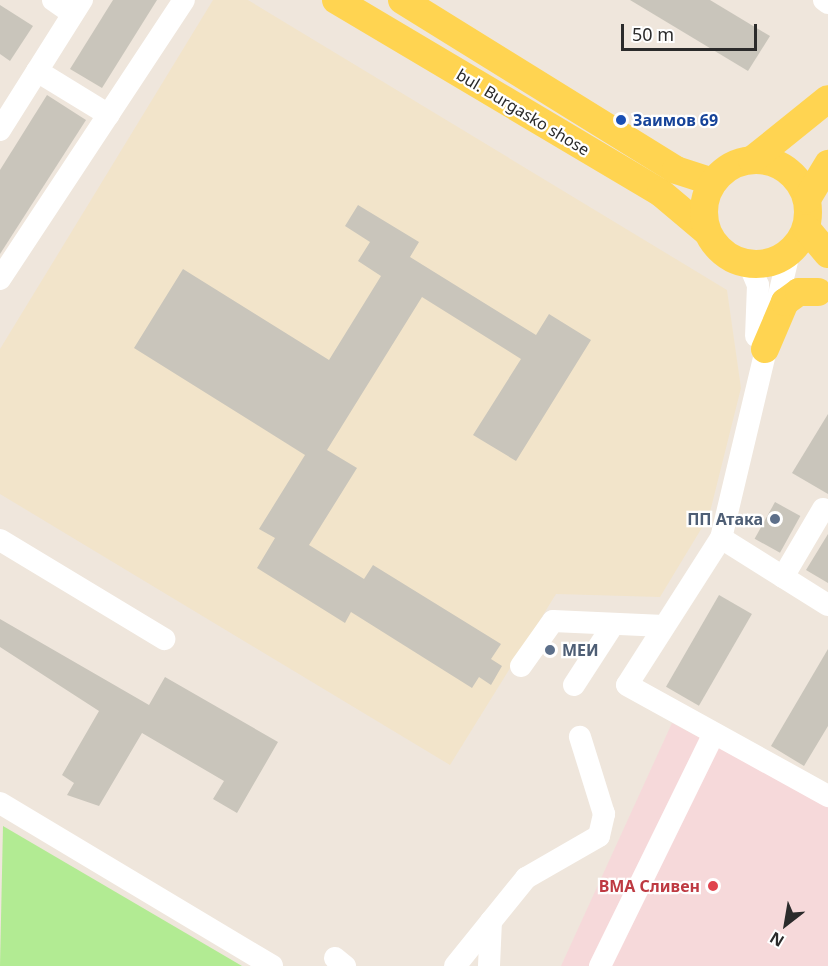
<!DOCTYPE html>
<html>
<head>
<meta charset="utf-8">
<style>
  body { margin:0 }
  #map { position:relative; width:828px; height:966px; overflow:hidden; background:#efe6dc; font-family:"Noto Sans",sans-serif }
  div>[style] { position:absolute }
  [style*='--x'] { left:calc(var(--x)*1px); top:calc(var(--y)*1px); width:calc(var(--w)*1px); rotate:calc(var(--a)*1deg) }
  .education>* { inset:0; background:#f2e4ca }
  .medical>* { inset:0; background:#f6d9da }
  .green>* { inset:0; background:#b2eb93 }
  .building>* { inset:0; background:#c9c5bb; transform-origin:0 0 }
  .minor>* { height:22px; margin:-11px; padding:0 11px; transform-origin:11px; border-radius:11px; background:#fff }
  .major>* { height:28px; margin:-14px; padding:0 14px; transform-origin:14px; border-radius:14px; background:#ffd451 }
  .major>.ring { margin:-14px; padding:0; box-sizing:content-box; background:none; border:28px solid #ffd451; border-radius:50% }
  .dots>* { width:16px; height:16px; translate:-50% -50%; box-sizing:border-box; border:3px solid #fff; border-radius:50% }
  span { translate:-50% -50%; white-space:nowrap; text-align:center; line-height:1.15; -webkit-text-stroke:4.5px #fff; paint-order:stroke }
  .street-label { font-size:16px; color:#2b2b2b }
  .transit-label { font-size:16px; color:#164399; font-weight:700 }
  .left { translate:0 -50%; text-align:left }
  .service-label { font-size:16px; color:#4e5e75; font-weight:700 }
  .right { translate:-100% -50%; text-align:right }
  .health-label { font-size:16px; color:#be3a42; font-weight:700 }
  .north { position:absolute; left:756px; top:894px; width:60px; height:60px; -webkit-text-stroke:4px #fff; paint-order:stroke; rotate:211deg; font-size:16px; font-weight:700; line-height:24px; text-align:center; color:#2b2b2b }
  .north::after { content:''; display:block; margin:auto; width:21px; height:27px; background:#2b2b2b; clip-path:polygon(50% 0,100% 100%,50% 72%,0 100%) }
  .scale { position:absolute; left:621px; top:24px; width:136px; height:27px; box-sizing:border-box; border:3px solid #2b2b2b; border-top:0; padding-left:8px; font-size:18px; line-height:21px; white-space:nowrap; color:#2b2b2b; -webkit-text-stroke:4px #fff; paint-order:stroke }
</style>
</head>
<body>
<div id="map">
  <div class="education">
    <i style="clip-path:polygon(213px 0,248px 0,727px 290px,741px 388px,709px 516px,660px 597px,556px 594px,450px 765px,0 494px,0 349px)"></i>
  </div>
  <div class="medical">
    <i style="clip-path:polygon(672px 723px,828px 806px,828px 966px,561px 966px)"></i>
  </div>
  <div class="green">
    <i style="clip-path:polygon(3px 826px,242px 966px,0 966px)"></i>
  </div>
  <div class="building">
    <i style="clip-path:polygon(113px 0,157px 0,102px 88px,70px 69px)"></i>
    <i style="clip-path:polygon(630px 0,710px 0,770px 36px,748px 71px)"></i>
    <i style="clip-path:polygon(0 5px,33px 26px,10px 61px,0 54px)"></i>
    <i style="clip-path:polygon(47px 95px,86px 120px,0 254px,0 170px)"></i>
    <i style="clip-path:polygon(358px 205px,419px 242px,410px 257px,536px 335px,549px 314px,591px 340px,516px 461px,473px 435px,521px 359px,422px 297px,327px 450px,357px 468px,309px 545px,364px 579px,373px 565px,501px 644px,491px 659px,502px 666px,491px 685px,479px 677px,472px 688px,351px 612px,345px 623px,257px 568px,275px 538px,259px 529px,305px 455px,134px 348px,183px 269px,329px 360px,381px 276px,358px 261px,370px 242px,345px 226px)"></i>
    <i style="clip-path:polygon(828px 414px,828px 494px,792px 473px)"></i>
    <i style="left:775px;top:502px;width:29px;height:42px;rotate:29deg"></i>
    <i style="clip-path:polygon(828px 534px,828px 583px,806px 570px)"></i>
    <i style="left:719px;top:595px;width:38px;height:106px;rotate:30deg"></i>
    <i style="clip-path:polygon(0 619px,149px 705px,165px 677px,278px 742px,237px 813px,213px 799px,224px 781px,142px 733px,99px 806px,67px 795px,74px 783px,62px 775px,99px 711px,0 647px)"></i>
    <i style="clip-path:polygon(828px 649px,828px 726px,804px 766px,771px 746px)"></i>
  </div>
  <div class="minor">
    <i style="--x:53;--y:0;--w:24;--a:35"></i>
    <i style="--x:824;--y:0;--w:5;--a:37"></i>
    <i style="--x:37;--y:71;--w:84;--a:31.4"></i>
    <i style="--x:0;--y:130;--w:154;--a:-57.8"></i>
    <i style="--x:789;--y:253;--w:293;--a:103.4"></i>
    <i style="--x:721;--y:538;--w:174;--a:122.6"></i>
    <i style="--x:627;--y:685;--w:230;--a:28.9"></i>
    <i style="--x:749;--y:264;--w:23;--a:67"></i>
    <i style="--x:758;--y:285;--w:51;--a:92.2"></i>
    <i style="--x:0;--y:279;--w:334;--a:-56.6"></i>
    <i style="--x:721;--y:538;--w:126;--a:32.1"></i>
    <i style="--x:0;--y:540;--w:192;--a:31.1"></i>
    <i style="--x:783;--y:577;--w:79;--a:-59.5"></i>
    <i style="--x:521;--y:666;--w:55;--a:-54.6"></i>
    <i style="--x:553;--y:621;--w:111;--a:2.6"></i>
    <i style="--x:574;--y:685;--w:72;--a:-57"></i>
    <i style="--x:0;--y:803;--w:317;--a:30.9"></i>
    <i style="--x:335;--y:958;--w:13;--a:39"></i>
    <i style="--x:455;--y:966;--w:113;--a:-51.1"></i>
    <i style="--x:526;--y:878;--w:84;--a:-29.9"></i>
    <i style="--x:599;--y:836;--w:23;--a:-77"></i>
    <i style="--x:604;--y:814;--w:81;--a:-107.3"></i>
    <i style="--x:489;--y:966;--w:45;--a:-87.5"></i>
    <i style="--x:600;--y:966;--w:259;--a:-63.9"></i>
  </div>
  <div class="major">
    <i style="--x:336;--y:0;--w:378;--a:30.7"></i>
    <i style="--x:661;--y:193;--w:57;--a:40.1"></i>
    <i style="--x:402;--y:0;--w:322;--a:31.8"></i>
    <i style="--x:676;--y:170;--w:39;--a:18"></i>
    <i class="ring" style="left:704px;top:160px;width:76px;height:76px"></i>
    <i style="--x:752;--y:160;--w:97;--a:-38.8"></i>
    <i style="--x:807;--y:199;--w:41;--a:-59"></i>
    <i style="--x:806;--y:228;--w:34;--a:50"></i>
    <i style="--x:765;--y:349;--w:51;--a:-66.9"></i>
    <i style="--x:785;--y:302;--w:17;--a:-36"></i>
    <i style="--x:799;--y:292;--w:19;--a:0"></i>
  </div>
  <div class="dots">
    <i style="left:621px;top:120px;background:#1a4fb4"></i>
    <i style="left:775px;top:519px;background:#5c6f8a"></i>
    <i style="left:550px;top:650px;background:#5c6f8a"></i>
    <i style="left:713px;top:886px;background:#e0444e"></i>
  </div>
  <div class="street-label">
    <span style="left:523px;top:112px;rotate:31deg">bul. Burgasko shose</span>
  </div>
  <div class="transit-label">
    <span class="left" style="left:633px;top:120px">Заимов 69</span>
  </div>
  <div class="service-label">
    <span class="right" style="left:763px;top:519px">ПП Атака</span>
    <span class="left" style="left:562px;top:650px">МЕИ</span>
  </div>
  <div class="health-label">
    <span class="right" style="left:700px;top:886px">ВМА Сливен</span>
  </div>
  <div class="north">N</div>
  <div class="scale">50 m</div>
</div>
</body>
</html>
